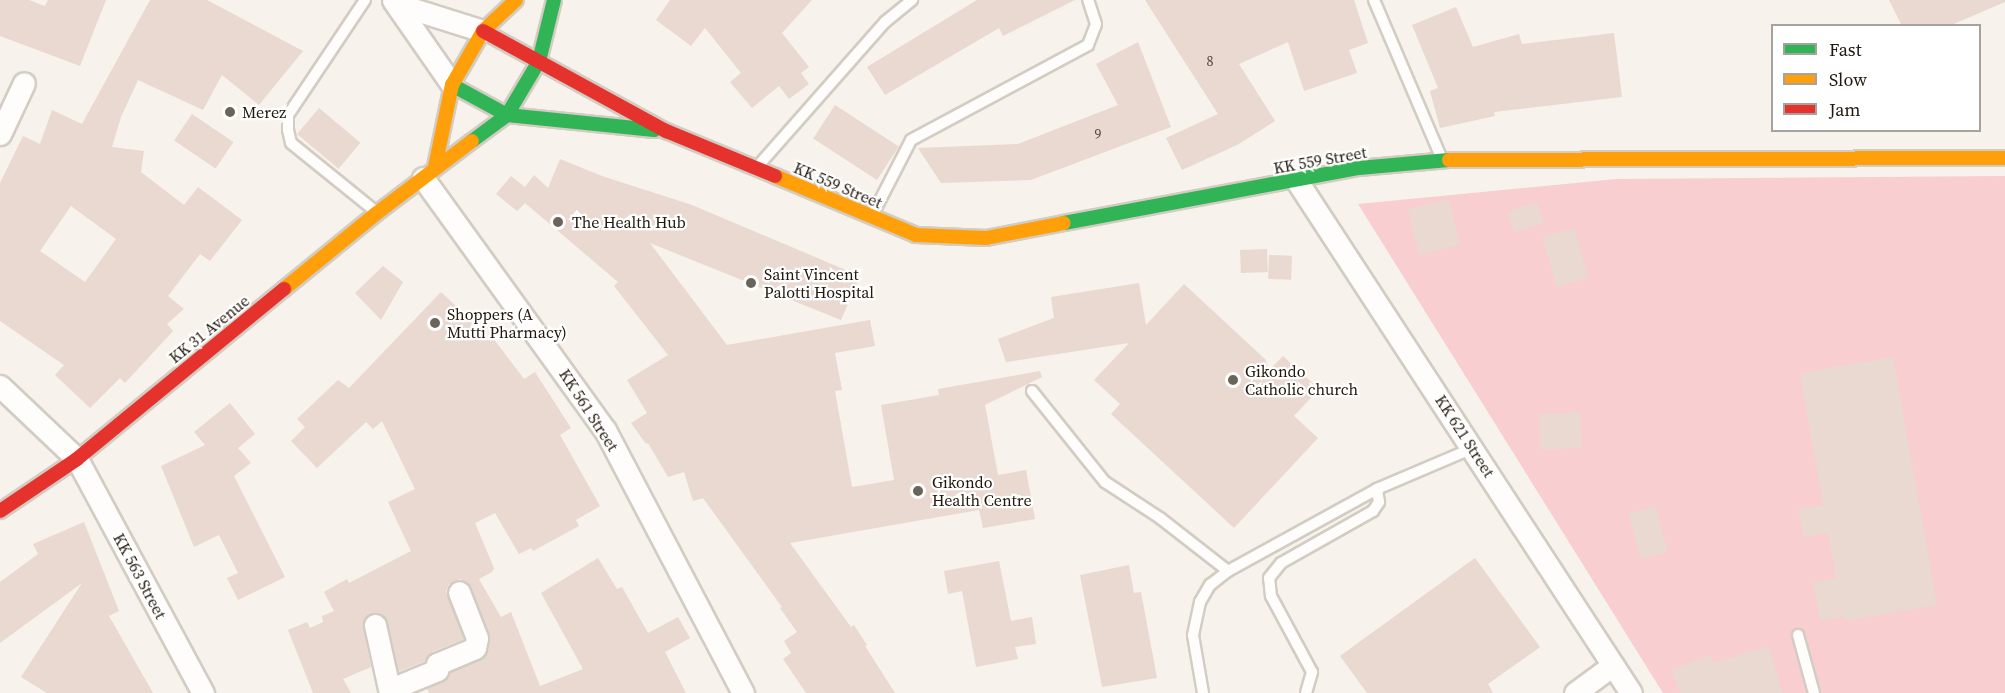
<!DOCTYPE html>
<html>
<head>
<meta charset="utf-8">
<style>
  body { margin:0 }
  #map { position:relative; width:2005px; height:693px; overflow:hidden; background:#f7f2eb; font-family:"Source Serif 4",serif }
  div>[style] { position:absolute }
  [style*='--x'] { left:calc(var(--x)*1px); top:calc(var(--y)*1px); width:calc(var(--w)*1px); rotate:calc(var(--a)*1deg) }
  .green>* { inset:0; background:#f8ced1 }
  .building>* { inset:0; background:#e9d9d1; transform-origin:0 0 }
  .roads { filter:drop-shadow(2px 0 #d3ccc3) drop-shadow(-2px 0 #d3ccc3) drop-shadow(0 2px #d3ccc3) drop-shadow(0 -2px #d3ccc3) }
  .lane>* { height:10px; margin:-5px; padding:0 5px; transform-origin:5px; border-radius:5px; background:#fefdfc }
  .street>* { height:21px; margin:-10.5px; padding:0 10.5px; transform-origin:10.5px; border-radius:10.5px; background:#fefdfc }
  .fast>* { height:14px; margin:-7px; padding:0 7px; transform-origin:7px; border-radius:7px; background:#30b455 }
  .slow>* { height:14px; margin:-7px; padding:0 7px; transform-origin:7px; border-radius:7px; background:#ff9f0a }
  .jam>* { height:14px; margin:-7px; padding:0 7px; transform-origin:7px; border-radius:7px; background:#e5322d }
  .dots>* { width:16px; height:16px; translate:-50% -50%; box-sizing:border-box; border:3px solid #fff; border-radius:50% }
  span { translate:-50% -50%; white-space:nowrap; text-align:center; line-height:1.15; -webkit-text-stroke:4.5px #fff; paint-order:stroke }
  .number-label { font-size:14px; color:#52483d }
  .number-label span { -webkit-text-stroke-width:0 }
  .poi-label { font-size:16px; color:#20180c }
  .left { translate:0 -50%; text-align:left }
  .street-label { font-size:16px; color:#20180c }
  .legend { position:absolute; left:1771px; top:24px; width:210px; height:108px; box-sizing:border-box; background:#fff; border:2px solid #a6a39e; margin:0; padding:8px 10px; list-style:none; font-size:18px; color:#20180c }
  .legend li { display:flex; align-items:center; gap:12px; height:30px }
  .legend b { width:30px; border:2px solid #a6a39e }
</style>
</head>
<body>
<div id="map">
  <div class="green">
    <i style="clip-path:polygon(2005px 176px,2005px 693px,1663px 693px,1358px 204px,1616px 179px)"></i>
  </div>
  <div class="building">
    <i style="clip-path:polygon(0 0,29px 0,45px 6px,48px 0,106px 0,80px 66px,0 36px)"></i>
    <i style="clip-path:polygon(evenodd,150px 0,207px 0,303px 51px,259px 105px,222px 75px,203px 110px,138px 80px,121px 117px,112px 147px,144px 151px,141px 172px,184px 205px,198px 187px,242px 220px,210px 261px,200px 254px,168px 296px,184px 309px,167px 324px,173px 331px,125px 383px,120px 378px,90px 408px,55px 375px,64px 365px,0 321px,0 183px,23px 136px,40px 144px,52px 110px,82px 124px,150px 0,71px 206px,116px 239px,85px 282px,40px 251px,71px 206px)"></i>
    <i style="clip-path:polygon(670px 0,812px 0,782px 33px,809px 67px,801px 73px,809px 84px,789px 99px,779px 86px,752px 108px,730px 82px,741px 73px,705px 28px,691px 46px,656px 20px)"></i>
    <i style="clip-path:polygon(977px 0,1075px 0,1003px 36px,999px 28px,885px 95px,867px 67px)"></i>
    <i style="clip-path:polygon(1145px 0,1354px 0,1368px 43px,1349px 50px,1357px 73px,1304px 91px,1288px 42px,1239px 64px,1275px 121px,1237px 145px,1182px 170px,1166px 138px,1218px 114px)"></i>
    <i style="clip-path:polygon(1889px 0,2005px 0,2005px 2px,1949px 26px,1902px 26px)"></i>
    <i style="clip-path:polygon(1456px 7px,1473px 47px,1519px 34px,1522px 44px,1614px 33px,1622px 97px,1494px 112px,1495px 116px,1440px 128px,1430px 91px,1438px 88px,1412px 25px)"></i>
    <i style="clip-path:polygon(1138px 42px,1171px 127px,1031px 180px,941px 183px,918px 148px,1018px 144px,1118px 105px,1096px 64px)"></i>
    <i style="left:835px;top:105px;width:76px;height:40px;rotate:33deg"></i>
    <i style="left:319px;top:108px;width:54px;height:34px;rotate:40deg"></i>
    <i style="left:192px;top:114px;width:50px;height:32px;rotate:34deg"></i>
    <i style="clip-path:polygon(560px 159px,602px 176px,692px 205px,860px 276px,841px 320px,650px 243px,727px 345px,870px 320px,875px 346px,835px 353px,842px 390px,835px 391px,852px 487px,894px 480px,881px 405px,939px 395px,938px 389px,1040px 371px,1042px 377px,985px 405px,998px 475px,1026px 470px,1035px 519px,983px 528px,979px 510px,790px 543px,851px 627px,854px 625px,867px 645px,865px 646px,895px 693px,806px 693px,783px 659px,791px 653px,784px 641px,797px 632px,780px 608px,782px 607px,703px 498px,693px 501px,684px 472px,668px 477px,648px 443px,646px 444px,631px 423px,647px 413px,627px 380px,668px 355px,614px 286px,618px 282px,525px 203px,517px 211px,496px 194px,511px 176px,525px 187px,534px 175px,548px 188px)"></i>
    <i style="left:1448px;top:199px;width:47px;height:42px;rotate:75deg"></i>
    <i style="left:1537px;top:202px;width:22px;height:31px;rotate:72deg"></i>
    <i style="left:1574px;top:228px;width:52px;height:33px;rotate:74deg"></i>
    <i style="left:1267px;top:249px;width:23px;height:27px;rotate:88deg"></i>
    <i style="left:1269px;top:255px;width:23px;height:24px;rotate:2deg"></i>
    <i style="clip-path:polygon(383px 266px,403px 282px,381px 320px,355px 293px)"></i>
    <i style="clip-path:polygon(1139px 283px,1146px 325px,1184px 284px,1266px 360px,1268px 371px,1283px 356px,1319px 389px,1294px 416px,1318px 438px,1234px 528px,1111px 414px,1120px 404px,1094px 380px,1129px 343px,1006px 362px,998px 339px,1054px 318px,1051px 297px)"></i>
    <i style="clip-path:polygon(441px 292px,491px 339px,493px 338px,524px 379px,535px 372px,571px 428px,560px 435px,600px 506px,576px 520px,579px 526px,533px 551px,531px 548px,519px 554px,495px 513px,475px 523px,494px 568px,492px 572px,479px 579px,501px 617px,511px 612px,540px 686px,583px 669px,541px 593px,598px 558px,617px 589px,622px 587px,648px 633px,678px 617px,690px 638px,665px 652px,686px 693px,429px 693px,427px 688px,442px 681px,449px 673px,480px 659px,488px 651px,489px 633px,471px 587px,460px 579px,449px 584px,446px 591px,464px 639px,432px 652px,425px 661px,398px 672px,387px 622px,379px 613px,372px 613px,366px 616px,363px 627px,371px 667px,343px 679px,351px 693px,313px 693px,288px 630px,307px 622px,310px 628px,323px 622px,322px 616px,334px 611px,324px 592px,347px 579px,349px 583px,411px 551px,388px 502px,415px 489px,382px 421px,373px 429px,366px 422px,317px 468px,291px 441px,305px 427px,297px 419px,338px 380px,349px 388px)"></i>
    <i style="clip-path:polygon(1893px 357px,1937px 605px,1844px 621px,1843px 616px,1820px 621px,1813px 582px,1836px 578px,1828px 533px,1804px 537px,1798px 509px,1823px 505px,1800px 373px)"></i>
    <i style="clip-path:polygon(230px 403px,255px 434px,238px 448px,251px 463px,234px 476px,285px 577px,238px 600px,227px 578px,238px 573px,219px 535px,194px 547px,161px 466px,205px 445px,194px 432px)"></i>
    <i style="left:1580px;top:412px;width:36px;height:41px;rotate:87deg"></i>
    <i style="left:1655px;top:506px;width:47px;height:28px;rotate:74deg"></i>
    <i style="clip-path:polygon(84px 522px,119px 611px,109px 616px,153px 693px,47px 693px,21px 677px,82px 583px,0 643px,0 582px,38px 554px,33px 544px)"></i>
    <i style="clip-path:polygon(1475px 558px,1540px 647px,1488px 684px,1493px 693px,1367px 693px,1340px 656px)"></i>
    <i style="clip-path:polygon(999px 561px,1011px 621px,1032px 617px,1036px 644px,1015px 647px,1018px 659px,976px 667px,962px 591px,948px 594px,944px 571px)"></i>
    <i style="clip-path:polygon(1129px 565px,1134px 593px,1141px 592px,1157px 678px,1102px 687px,1080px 575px)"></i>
    <i style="clip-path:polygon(1769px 646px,1782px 693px,1680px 693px,1671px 670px,1710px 655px,1713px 663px)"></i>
  </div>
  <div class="roads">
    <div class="lane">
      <i style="--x:365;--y:0;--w:138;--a:123.8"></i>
      <i style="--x:288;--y:115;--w:15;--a:90"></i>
      <i style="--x:288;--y:130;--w:13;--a:77"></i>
      <i style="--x:291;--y:143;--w:108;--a:39"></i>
      <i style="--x:1374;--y:0;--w:171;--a:66.9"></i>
      <i style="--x:758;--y:166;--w:192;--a:-48.6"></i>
      <i style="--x:885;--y:22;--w:35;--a:-39"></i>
      <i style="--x:873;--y:214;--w:83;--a:-62.8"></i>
      <i style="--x:911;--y:140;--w:201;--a:-28.2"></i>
      <i style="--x:1088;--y:45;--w:22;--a:-69"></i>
      <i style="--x:1096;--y:24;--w:25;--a:-108"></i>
      <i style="--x:1032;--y:391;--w:117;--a:51.3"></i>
      <i style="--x:1105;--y:482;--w:66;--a:33.2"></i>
      <i style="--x:1160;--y:518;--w:86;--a:37.9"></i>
      <i style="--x:1798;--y:635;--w:60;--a:74.6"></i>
      <i style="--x:1203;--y:693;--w:59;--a:-99.8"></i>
      <i style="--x:1193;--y:635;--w:34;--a:-78"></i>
      <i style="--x:1200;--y:602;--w:20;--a:-60"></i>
      <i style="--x:1210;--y:585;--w:23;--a:-38"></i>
      <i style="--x:1228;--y:571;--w:170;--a:-28.8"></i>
      <i style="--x:1377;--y:489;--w:104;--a:-23.1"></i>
      <i style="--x:1306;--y:693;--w:22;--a:-74"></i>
      <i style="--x:1312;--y:672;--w:86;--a:-118.3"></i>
      <i style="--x:1271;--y:596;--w:18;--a:-96"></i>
      <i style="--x:1269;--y:578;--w:19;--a:-51"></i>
      <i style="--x:1281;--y:563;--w:106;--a:-29.5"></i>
      <i style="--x:1373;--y:511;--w:11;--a:-56"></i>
      <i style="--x:1379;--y:502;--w:13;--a:-99"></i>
    </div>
    <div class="street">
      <i style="--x:393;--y:0;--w:103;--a:55.2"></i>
      <i style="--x:397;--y:4;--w:90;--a:17.4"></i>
      <i style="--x:0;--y:134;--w:56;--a:-64.8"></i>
      <i style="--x:423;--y:178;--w:311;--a:54.2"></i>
      <i style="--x:605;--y:430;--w:297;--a:62.3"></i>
      <i style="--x:1297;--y:181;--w:611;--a:56.88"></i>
      <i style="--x:0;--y:386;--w:106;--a:43.5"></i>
      <i style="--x:77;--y:459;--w:266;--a:61.7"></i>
      <i style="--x:375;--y:625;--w:70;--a:77.6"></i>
      <i style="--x:391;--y:689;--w:50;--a:-22.4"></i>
      <i style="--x:437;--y:670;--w:6;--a:-90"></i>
      <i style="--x:437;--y:664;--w:41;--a:-22.8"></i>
      <i style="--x:475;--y:648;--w:10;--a:-79"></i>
      <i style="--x:477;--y:638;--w:49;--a:-111.4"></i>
      <i style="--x:1575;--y:693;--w:47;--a:-36.4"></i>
    </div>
    <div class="fast">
      <i style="--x:452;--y:85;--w:63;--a:28.6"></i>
      <i style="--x:507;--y:115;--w:148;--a:5.8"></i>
      <i style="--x:472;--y:141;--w:44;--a:-36.6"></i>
      <i style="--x:507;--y:115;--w:63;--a:-59.3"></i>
      <i style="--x:539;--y:61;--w:63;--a:-76.2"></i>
      <i style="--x:1064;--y:223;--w:300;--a:-10.6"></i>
      <i style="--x:1359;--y:168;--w:90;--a:-5.1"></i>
    </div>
    <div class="slow">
      <i style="--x:1449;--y:160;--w:556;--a:-0.21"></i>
      <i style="--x:435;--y:167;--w:84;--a:-78.3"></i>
      <i style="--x:452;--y:85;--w:62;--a:-60.1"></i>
      <i style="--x:483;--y:31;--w:45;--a:-43.2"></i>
      <i style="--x:775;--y:176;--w:153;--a:22.7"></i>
      <i style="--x:916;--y:235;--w:70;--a:2.5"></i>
      <i style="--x:986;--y:238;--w:79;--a:-10.9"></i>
      <i style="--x:284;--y:289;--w:120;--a:-39.3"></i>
      <i style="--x:377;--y:213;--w:119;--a:-37.2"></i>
    </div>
    <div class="jam">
      <i style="--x:483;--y:31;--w:209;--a:28.7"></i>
      <i style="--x:666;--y:131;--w:118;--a:22.4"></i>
      <i style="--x:0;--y:511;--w:93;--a:-34"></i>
      <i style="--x:77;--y:459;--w:268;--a:-39.4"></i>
    </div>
  </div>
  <div class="dots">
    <i style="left:230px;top:112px;background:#6b645a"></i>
    <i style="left:558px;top:222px;background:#6b645a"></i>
    <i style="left:751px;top:283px;background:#6b645a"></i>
    <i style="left:435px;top:323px;background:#6b645a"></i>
    <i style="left:1233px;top:380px;background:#6b645a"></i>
    <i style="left:918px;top:491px;background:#6b645a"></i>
  </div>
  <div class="number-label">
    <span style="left:1210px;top:61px">8</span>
    <span style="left:1098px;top:134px">9</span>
  </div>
  <div class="poi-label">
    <span class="left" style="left:242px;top:112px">Merez</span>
    <span class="left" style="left:572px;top:222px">The Health Hub</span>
    <span class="left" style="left:764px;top:283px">Saint Vincent<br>Palotti Hospital</span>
    <span class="left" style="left:447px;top:323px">Shoppers (A<br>Mutti Pharmacy)</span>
    <span class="left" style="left:1245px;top:380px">Gikondo<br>Catholic church</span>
    <span class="left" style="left:932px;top:491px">Gikondo<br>Health Centre</span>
  </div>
  <div class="street-label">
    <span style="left:1320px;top:160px;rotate:-10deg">KK 559 Street</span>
    <span style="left:838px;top:185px;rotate:23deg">KK 559 Street</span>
    <span style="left:209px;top:329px;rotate:-39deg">KK 31 Avenue</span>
    <span style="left:589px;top:410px;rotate:57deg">KK 561 Street</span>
    <span style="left:1465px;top:436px;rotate:57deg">KK 621 Street</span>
    <span style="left:140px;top:576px;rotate:62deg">KK 563 Street</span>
  </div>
  <ul class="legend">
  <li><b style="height:8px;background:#30b455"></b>Fast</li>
  <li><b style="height:8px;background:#ff9f0a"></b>Slow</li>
  <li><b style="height:8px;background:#e5322d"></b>Jam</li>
  </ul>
</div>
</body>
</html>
